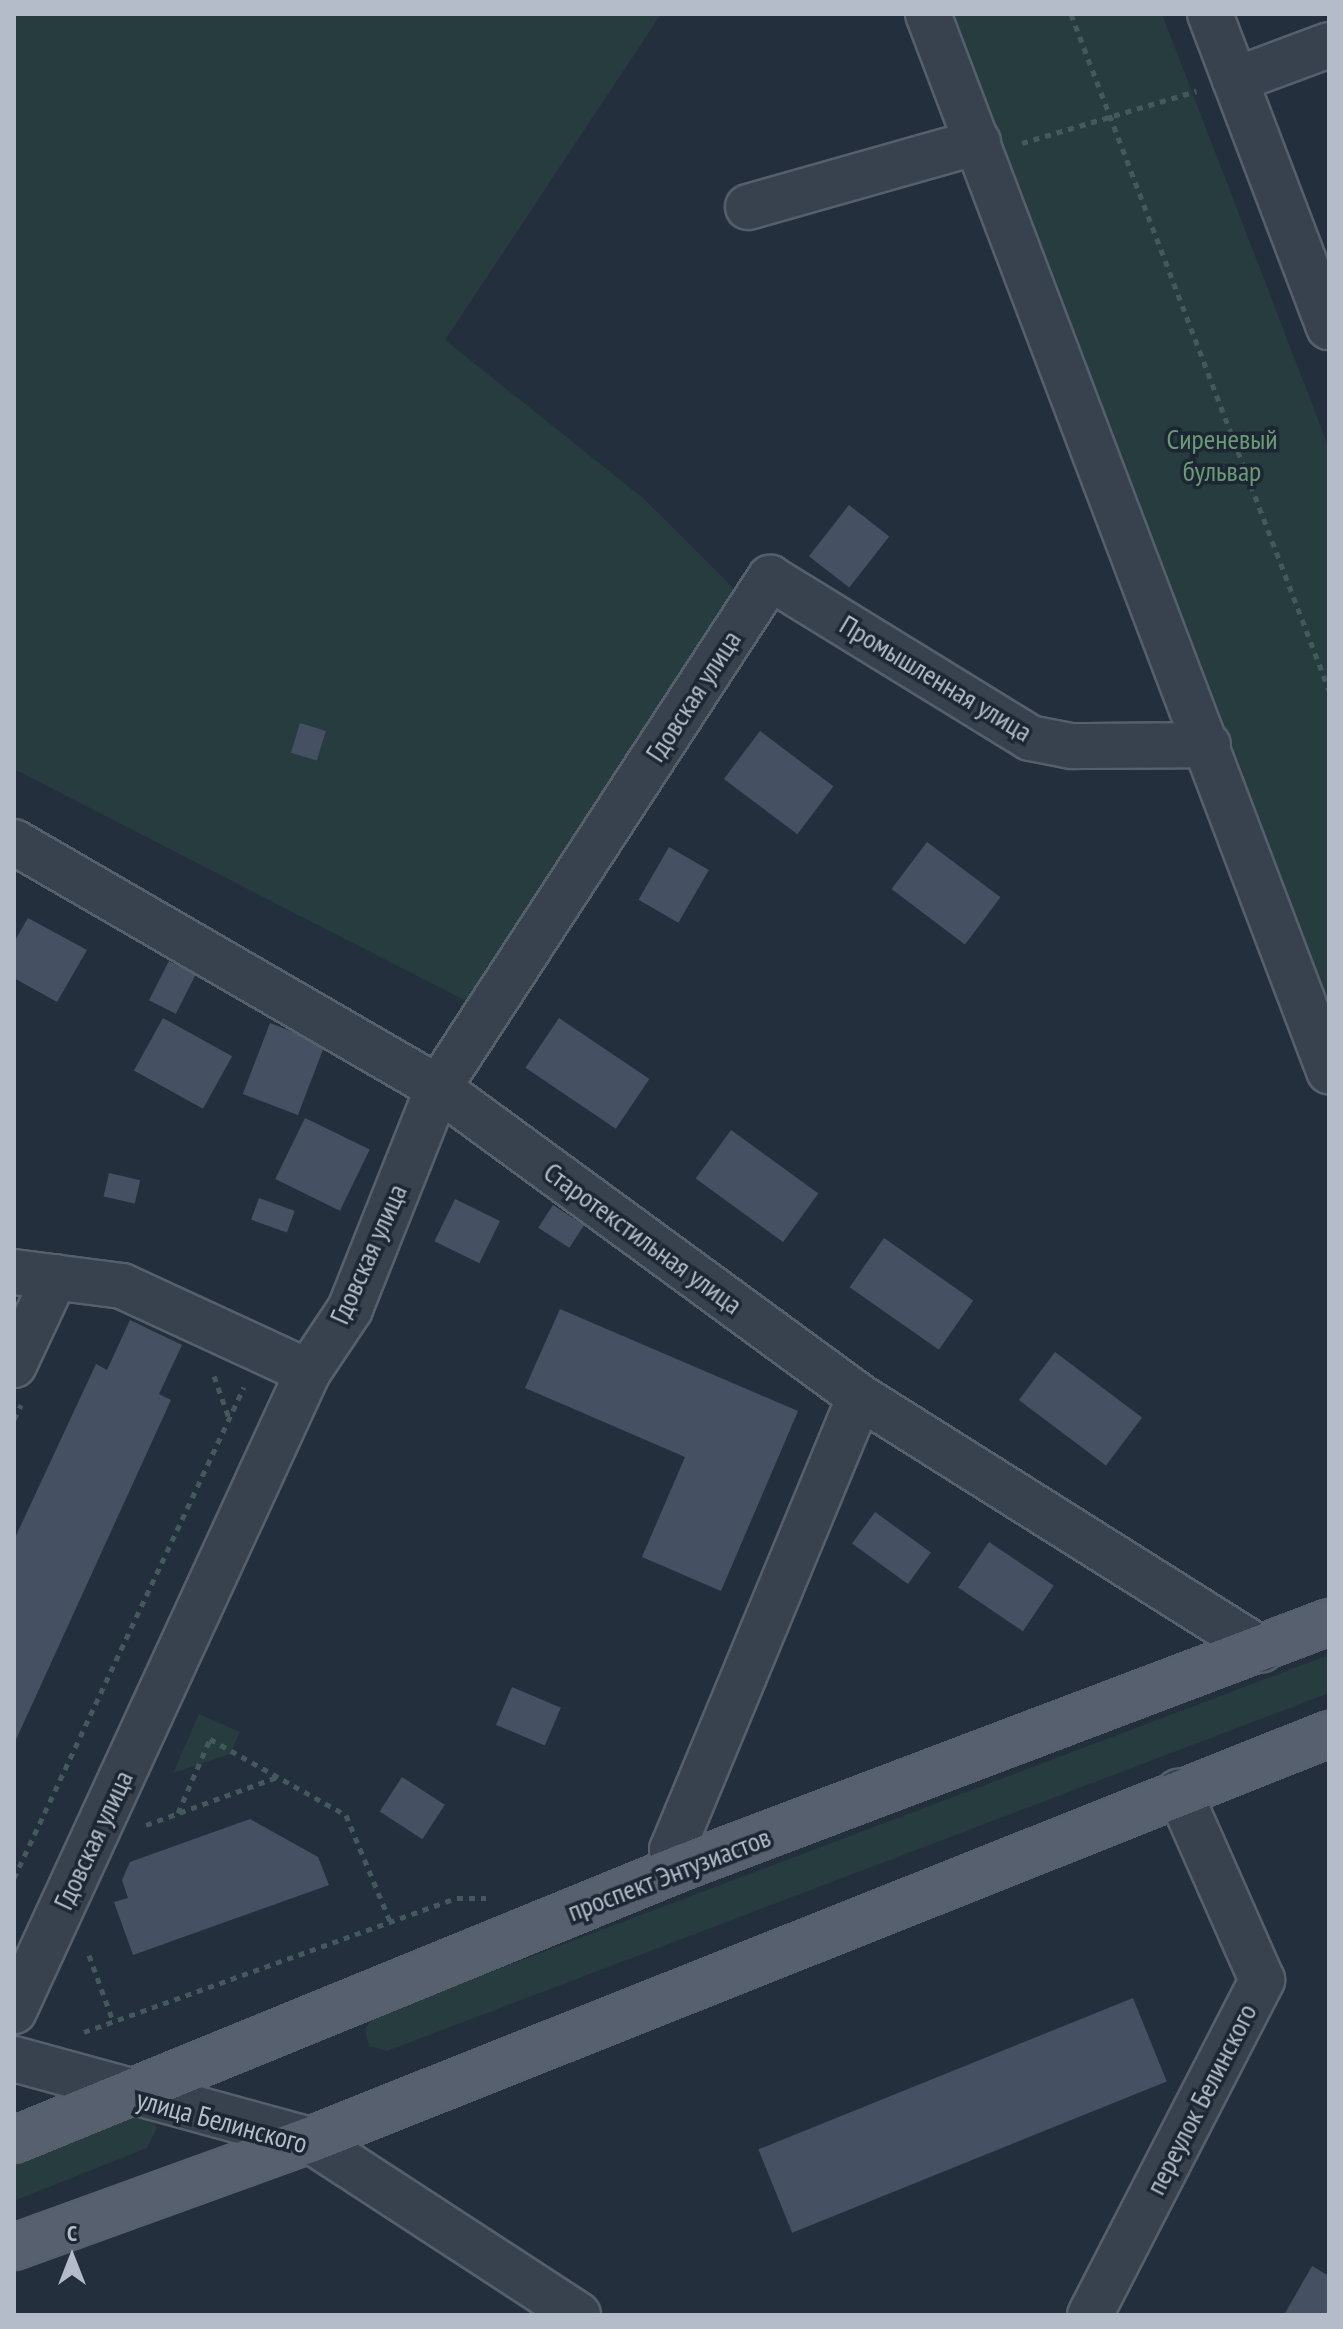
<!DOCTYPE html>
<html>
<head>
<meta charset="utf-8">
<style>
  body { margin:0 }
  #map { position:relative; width:1343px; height:2329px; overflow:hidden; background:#242f3e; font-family:"PT Sans Narrow",sans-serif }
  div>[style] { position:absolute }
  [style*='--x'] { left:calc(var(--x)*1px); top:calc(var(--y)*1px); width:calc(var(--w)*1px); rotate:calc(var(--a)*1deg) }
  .green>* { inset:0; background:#263c3f }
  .building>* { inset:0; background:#455162; transform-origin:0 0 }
  .path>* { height:5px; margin-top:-2.5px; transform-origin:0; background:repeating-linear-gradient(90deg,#44595c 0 6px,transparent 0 12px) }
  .roads { filter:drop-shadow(2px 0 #565f6c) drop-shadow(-2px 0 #565f6c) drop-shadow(0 2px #565f6c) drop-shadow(0 -2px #565f6c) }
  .minor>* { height:44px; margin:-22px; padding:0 22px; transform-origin:22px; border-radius:22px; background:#38414e }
  .major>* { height:44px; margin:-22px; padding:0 22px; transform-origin:22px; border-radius:22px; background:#56606e }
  span { translate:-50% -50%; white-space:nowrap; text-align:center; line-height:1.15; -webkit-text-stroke:7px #1d2633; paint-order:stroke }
  .park-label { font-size:28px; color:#6b9a76 }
  .street-label { font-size:28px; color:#b4bcc9 }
  .frame { position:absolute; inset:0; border:16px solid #b4bcc9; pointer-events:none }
  .north { position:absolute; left:32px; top:2217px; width:80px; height:80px; -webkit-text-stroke:6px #1d2633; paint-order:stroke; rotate:0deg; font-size:22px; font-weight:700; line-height:32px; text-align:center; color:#b4bcc9 }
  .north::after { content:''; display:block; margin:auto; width:28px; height:36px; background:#b4bcc9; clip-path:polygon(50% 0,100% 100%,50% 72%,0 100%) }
</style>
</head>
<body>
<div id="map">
  <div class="green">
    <i style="clip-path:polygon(14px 14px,661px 14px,445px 340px,644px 499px,734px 589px,472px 1004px,14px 769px)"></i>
    <i style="clip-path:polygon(944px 14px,1162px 14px,1329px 448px,1329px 1027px)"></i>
    <i style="clip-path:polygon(1329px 1655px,1329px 1693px,387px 2051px,369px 2046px,365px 2030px,374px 2016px)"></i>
    <i style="clip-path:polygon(199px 1714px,240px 1732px,230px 1754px,173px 1773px)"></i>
    <i style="clip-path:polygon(127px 2110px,150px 2116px,157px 2128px,147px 2148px,14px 2201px,14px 2163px)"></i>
  </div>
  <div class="building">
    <i style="left:849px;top:505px;width:51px;height:65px;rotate:38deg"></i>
    <i style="left:300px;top:723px;width:27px;height:31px;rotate:17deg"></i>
    <i style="left:760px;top:731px;width:92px;height:60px;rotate:37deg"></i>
    <i style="left:927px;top:842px;width:92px;height:59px;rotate:37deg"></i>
    <i style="left:669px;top:847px;width:46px;height:61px;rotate:30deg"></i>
    <i style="clip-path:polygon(28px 918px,87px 950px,57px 1002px,14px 978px,14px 942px)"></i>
    <i style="left:169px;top:961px;width:30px;height:44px;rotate:27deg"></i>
    <i style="left:163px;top:1018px;width:79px;height:60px;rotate:29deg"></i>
    <i style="left:559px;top:1018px;width:109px;height:60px;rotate:34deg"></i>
    <i style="left:270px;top:1023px;width:59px;height:76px;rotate:21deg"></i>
    <i style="left:305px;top:1118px;width:72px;height:68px;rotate:26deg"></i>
    <i style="left:731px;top:1130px;width:108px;height:60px;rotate:36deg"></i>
    <i style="left:109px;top:1173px;width:32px;height:24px;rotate:13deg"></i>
    <i style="left:259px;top:1198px;width:38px;height:23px;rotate:20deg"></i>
    <i style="left:455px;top:1199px;width:50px;height:47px;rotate:26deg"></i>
    <i style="left:553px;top:1205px;width:37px;height:27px;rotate:33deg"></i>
    <i style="left:884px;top:1238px;width:109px;height:60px;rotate:35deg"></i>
    <i style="clip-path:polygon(560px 1309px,798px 1411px,721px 1591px,642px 1557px,685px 1457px,525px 1388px)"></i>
    <i style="clip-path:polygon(130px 1320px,182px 1345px,159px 1394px,171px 1400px,14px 1744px,14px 1540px,96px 1364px,107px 1370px)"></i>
    <i style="left:1055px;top:1352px;width:109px;height:60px;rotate:37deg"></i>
    <i style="left:875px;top:1512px;width:69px;height:39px;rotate:36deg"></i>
    <i style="left:989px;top:1542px;width:78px;height:55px;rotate:34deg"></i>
    <i style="left:512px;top:1687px;width:53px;height:41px;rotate:23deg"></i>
    <i style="left:402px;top:1777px;width:51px;height:41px;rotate:33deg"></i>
    <i style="clip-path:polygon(250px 1819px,318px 1857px,329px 1885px,133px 1955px,114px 1902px,128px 1898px,122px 1880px,130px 1862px)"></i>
    <i style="left:1133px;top:1998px;width:90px;height:404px;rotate:68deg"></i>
    <i style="clip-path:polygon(1312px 2266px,1329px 2276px,1329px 2315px,1284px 2315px)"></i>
  </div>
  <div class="path">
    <i style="--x:1071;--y:14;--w:724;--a:69.11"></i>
    <i style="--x:1022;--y:143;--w:182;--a:-16.6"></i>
    <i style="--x:214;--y:1376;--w:45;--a:70.3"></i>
    <i style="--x:14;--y:1419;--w:16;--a:-63"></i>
    <i style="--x:178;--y:1813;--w:81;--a:-66.6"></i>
    <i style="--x:210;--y:1739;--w:156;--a:29.2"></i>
    <i style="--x:346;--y:1815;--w:115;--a:67.5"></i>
    <i style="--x:146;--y:1825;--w:143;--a:-20.1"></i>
    <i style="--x:14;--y:1878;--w:542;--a:-64.9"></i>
    <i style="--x:89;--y:1955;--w:70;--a:70"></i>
    <i style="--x:84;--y:2032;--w:396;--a:-19.8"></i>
    <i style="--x:457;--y:1898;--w:29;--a:0"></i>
  </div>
  <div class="roads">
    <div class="minor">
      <i style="--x:928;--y:14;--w:1131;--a:69.22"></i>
      <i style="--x:1210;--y:14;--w:335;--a:69.2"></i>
      <i style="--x:1235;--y:80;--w:100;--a:-20.4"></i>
      <i style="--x:748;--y:207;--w:239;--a:-15.8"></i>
      <i style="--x:14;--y:842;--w:490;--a:30.1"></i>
      <i style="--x:438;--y:1088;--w:523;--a:36.21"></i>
      <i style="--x:860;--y:1397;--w:474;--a:32.2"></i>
      <i style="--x:14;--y:1272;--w:109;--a:7.4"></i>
      <i style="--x:122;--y:1286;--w:205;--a:24.8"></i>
      <i style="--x:14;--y:1365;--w:97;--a:-65"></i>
      <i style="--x:682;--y:1867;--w:20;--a:-120"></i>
      <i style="--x:672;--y:1850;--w:490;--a:-67.5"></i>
      <i style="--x:14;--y:2011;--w:703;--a:-65.29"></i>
      <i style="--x:308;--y:1372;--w:76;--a:-56.3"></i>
      <i style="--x:350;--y:1309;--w:238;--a:-68.3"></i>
      <i style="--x:438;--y:1088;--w:609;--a:-56.94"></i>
      <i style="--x:770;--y:578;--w:305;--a:31.6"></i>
      <i style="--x:1030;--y:738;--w:42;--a:11"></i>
      <i style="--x:1071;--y:746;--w:137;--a:-0.4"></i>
      <i style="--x:14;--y:2059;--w:307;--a:15.3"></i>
      <i style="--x:310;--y:2140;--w:320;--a:33.1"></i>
      <i style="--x:1090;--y:2315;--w:377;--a:-62.8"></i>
      <i style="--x:1262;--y:1980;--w:206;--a:-113.8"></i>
    </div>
    <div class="major">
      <i style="--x:14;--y:2140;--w:722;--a:-22.23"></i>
      <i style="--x:682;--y:1867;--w:692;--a:-20.74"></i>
      <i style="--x:14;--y:2247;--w:315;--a:-19.9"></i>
      <i style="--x:310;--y:2140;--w:1097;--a:-21.72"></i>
    </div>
  </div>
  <div class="park-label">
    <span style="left:1222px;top:455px">Сиреневый<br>бульвар</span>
  </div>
  <div class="street-label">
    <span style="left:936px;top:678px;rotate:31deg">Промышленная улица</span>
    <span style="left:693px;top:696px;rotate:-57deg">Гдовская улица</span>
    <span style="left:643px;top:1238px;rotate:36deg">Старотекстильная улица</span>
    <span style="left:368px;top:1254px;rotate:-66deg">Гдовская улица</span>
    <span style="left:93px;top:1840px;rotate:-65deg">Гдовская улица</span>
    <span style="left:669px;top:1874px;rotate:-21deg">проспект Энтузиастов</span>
    <span style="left:1201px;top:2099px;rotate:-63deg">переулок Белинского</span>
    <span style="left:222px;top:2121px;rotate:15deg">улица Белинского</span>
  </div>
  <div class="frame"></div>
  <div class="north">С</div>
</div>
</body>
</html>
